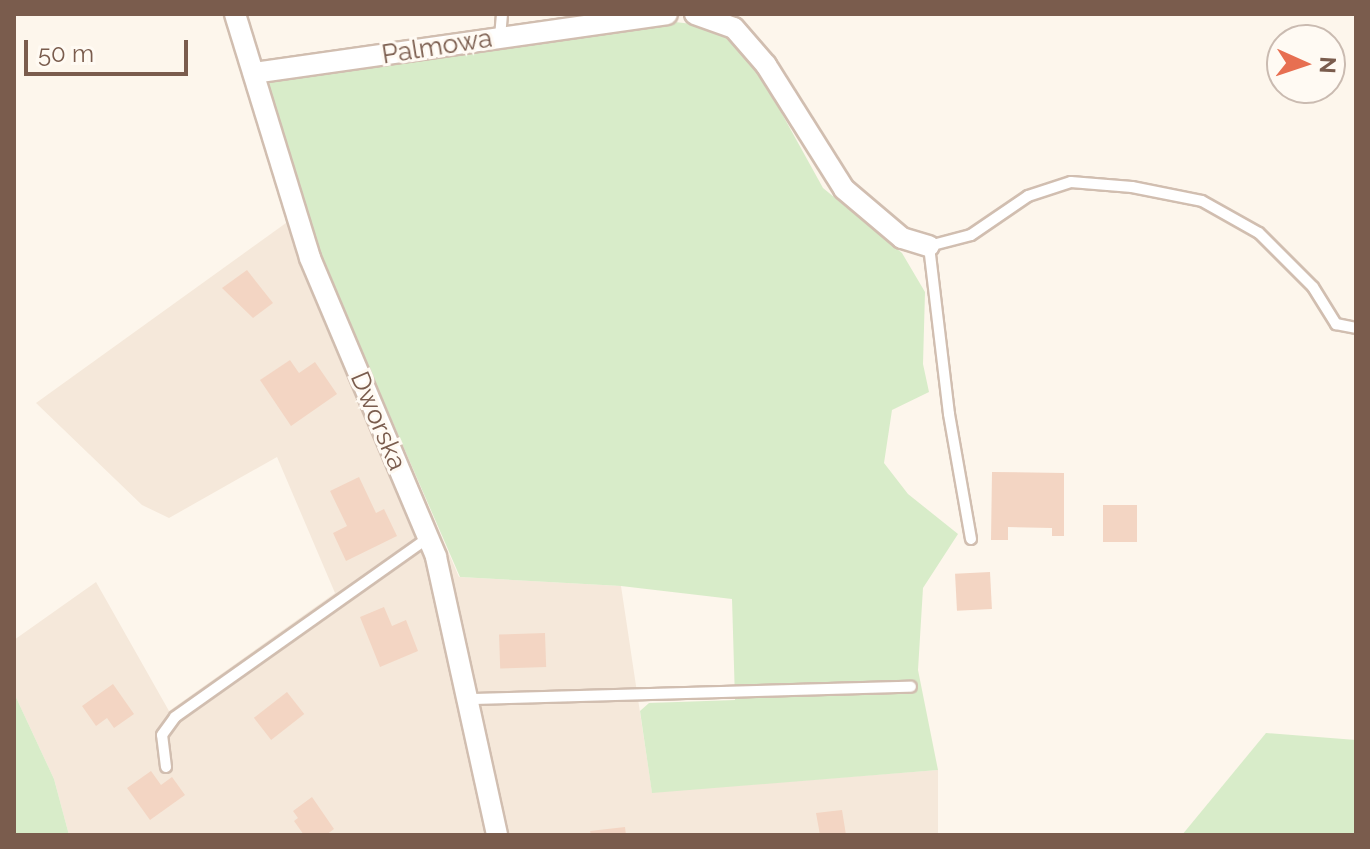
<!DOCTYPE html>
<html>
<head>
<meta charset="utf-8">
<style>
  body { margin:0 }
  #map { position:relative; width:1370px; height:849px; overflow:hidden; background:#fdf6ec; font-family:Raleway,sans-serif }
  div>[style] { position:absolute }
  [style*='--x'] { left:calc(var(--x)*1px); top:calc(var(--y)*1px); width:calc(var(--w)*1px); rotate:calc(var(--a)*1deg) }
  .residential>* { inset:0; background:#f5e8da }
  .green>* { inset:0; background:#d8ecc9 }
  .building>* { inset:0; background:#f3d5c3; transform-origin:0 0 }
  .roads { filter:drop-shadow(2px 0 #d1beb0) drop-shadow(-2px 0 #d1beb0) drop-shadow(0 2px #d1beb0) drop-shadow(0 -2px #d1beb0) }
  .lane>* { height:10px; margin:-5px; padding:0 5px; transform-origin:5px; border-radius:5px; background:#fff }
  .street>* { height:20px; margin:-10px; padding:0 10px; transform-origin:10px; border-radius:10px; background:#fff }
  span { translate:-50% -50%; white-space:nowrap; text-align:center; line-height:1.15; -webkit-text-stroke:6px #fffaf3; paint-order:stroke }
  .street-label { font-size:26px; color:#7a5c4d }
  .frame { position:absolute; inset:0; border:16px solid #7a5c4d; pointer-events:none }
  .north { position:absolute; left:1266px; top:24px; width:80px; height:80px; box-sizing:border-box; background:#fffaf3; border:2px solid #cabbb1; border-radius:50%; rotate:93deg; font-size:22px; font-weight:700; line-height:32px; text-align:center; color:#7a5c4d }
  .north::after { content:''; display:block; margin:auto; width:28px; height:36px; background:#e76f51; clip-path:polygon(50% 0,100% 100%,50% 72%,0 100%) }
  .scale { position:absolute; left:24px; top:40px; width:164px; height:36px; box-sizing:border-box; border:4px solid #7a5c4d; border-top:0; padding-left:10px; font-size:24px; line-height:28px; white-space:nowrap; color:#7a5c4d; -webkit-text-stroke:6px #fffaf3; paint-order:stroke }
</style>
</head>
<body>
<div id="map">
  <div class="residential">
    <i style="clip-path:polygon(303px 216px,459px 577px,621px 586px,652px 792px,938px 770px,938px 835px,69px 835px,54px 779px,14px 693px,14px 640px,96px 582px,169px 711px,335px 593px,277px 457px,169px 518px,142px 505px,36px 403px,286px 223px)"></i>
  </div>
  <div class="green">
    <i style="clip-path:polygon(675px 22px,709px 26px,745px 47px,823px 188px,902px 253px,925px 292px,923px 364px,929px 392px,892px 410px,884px 463px,908px 494px,958px 534px,923px 588px,918px 670px,938px 770px,652px 793px,640px 711px,649px 703px,735px 700px,732px 599px,621px 586px,460px 577px,303px 216px,266px 85px,274px 77px)"></i>
    <i style="clip-path:polygon(14px 693px,54px 779px,69px 835px,14px 835px)"></i>
    <i style="clip-path:polygon(1266px 733px,1356px 740px,1356px 835px,1182px 835px)"></i>
  </div>
  <div class="building">
    <i style="clip-path:polygon(247px 270px,273px 303px,253px 318px,222px 288px)"></i>
    <i style="clip-path:polygon(290px 360px,299px 373px,315px 362px,337px 394px,291px 426px,260px 380px)"></i>
    <i style="clip-path:polygon(992px 472px,1064px 473px,1064px 536px,1052px 536px,1052px 528px,1008px 527px,1008px 540px,991px 540px)"></i>
    <i style="clip-path:polygon(359px 477px,376px 513px,384px 509px,397px 536px,346px 561px,333px 533px,347px 526px,330px 491px)"></i>
    <i style="left:1103px;top:505px;width:34px;height:37px"></i>
    <i style="left:990px;top:572px;width:37px;height:35px;rotate:87deg"></i>
    <i style="clip-path:polygon(384px 607px,392px 626px,406px 620px,418px 651px,380px 667px,360px 617px)"></i>
    <i style="left:545px;top:633px;width:34px;height:46px;rotate:88deg"></i>
    <i style="clip-path:polygon(113px 684px,134px 714px,114px 728px,107px 718px,96px 726px,82px 706px)"></i>
    <i style="left:287px;top:692px;width:28px;height:42px;rotate:52deg"></i>
    <i style="clip-path:polygon(151px 771px,161px 785px,172px 777px,185px 795px,150px 820px,127px 788px)"></i>
    <i style="clip-path:polygon(312px 797px,334px 829px,326px 835px,304px 835px,294px 821px,298px 818px,293px 811px)"></i>
    <i style="clip-path:polygon(842px 810px,846px 835px,820px 835px,816px 813px)"></i>
    <i style="clip-path:polygon(625px 827px,626px 835px,591px 835px,590px 831px)"></i>
  </div>
  <div class="roads">
    <div class="lane">
      <i style="--x:500;--y:37;--w:23;--a:-85"></i>
      <i style="--x:971;--y:539;--w:127;--a:-100"></i>
      <i style="--x:949;--y:414;--w:169;--a:-96.8"></i>
      <i style="--x:929;--y:246;--w:43;--a:-14.7"></i>
      <i style="--x:971;--y:235;--w:69;--a:-34.4"></i>
      <i style="--x:1028;--y:196;--w:45;--a:-18"></i>
      <i style="--x:1071;--y:182;--w:61;--a:4.7"></i>
      <i style="--x:1132;--y:187;--w:71;--a:11.3"></i>
      <i style="--x:1202;--y:201;--w:65;--a:29.3"></i>
      <i style="--x:1259;--y:233;--w:76;--a:45"></i>
      <i style="--x:1313;--y:287;--w:44;--a:58.1"></i>
      <i style="--x:1336;--y:324;--w:20;--a:11"></i>
      <i style="--x:470;--y:699;--w:441;--a:-1.6"></i>
      <i style="--x:166;--y:767;--w:32;--a:-97"></i>
      <i style="--x:162;--y:735;--w:22;--a:-54"></i>
      <i style="--x:175;--y:717;--w:310;--a:-35.3"></i>
    </div>
    <div class="street">
      <i style="--x:235;--y:14;--w:255;--a:72.9"></i>
      <i style="--x:310;--y:258;--w:324;--a:67.1"></i>
      <i style="--x:436;--y:557;--w:285;--a:77.6"></i>
      <i style="--x:695;--y:14;--w:41;--a:19.7"></i>
      <i style="--x:734;--y:28;--w:49;--a:49.1"></i>
      <i style="--x:766;--y:65;--w:146;--a:57.8"></i>
      <i style="--x:844;--y:189;--w:76;--a:40.2"></i>
      <i style="--x:902;--y:238;--w:28;--a:17"></i>
      <i style="--x:254;--y:73;--w:417;--a:-8.1"></i>
    </div>
  </div>
  <div class="street-label">
    <span style="left:437px;top:47px;rotate:-9deg">Palmowa</span>
    <span style="left:378px;top:421px;rotate:67deg">Dworska</span>
  </div>
  <div class="frame"></div>
  <div class="north">N</div>
  <div class="scale">50 m</div>
</div>
</body>
</html>
